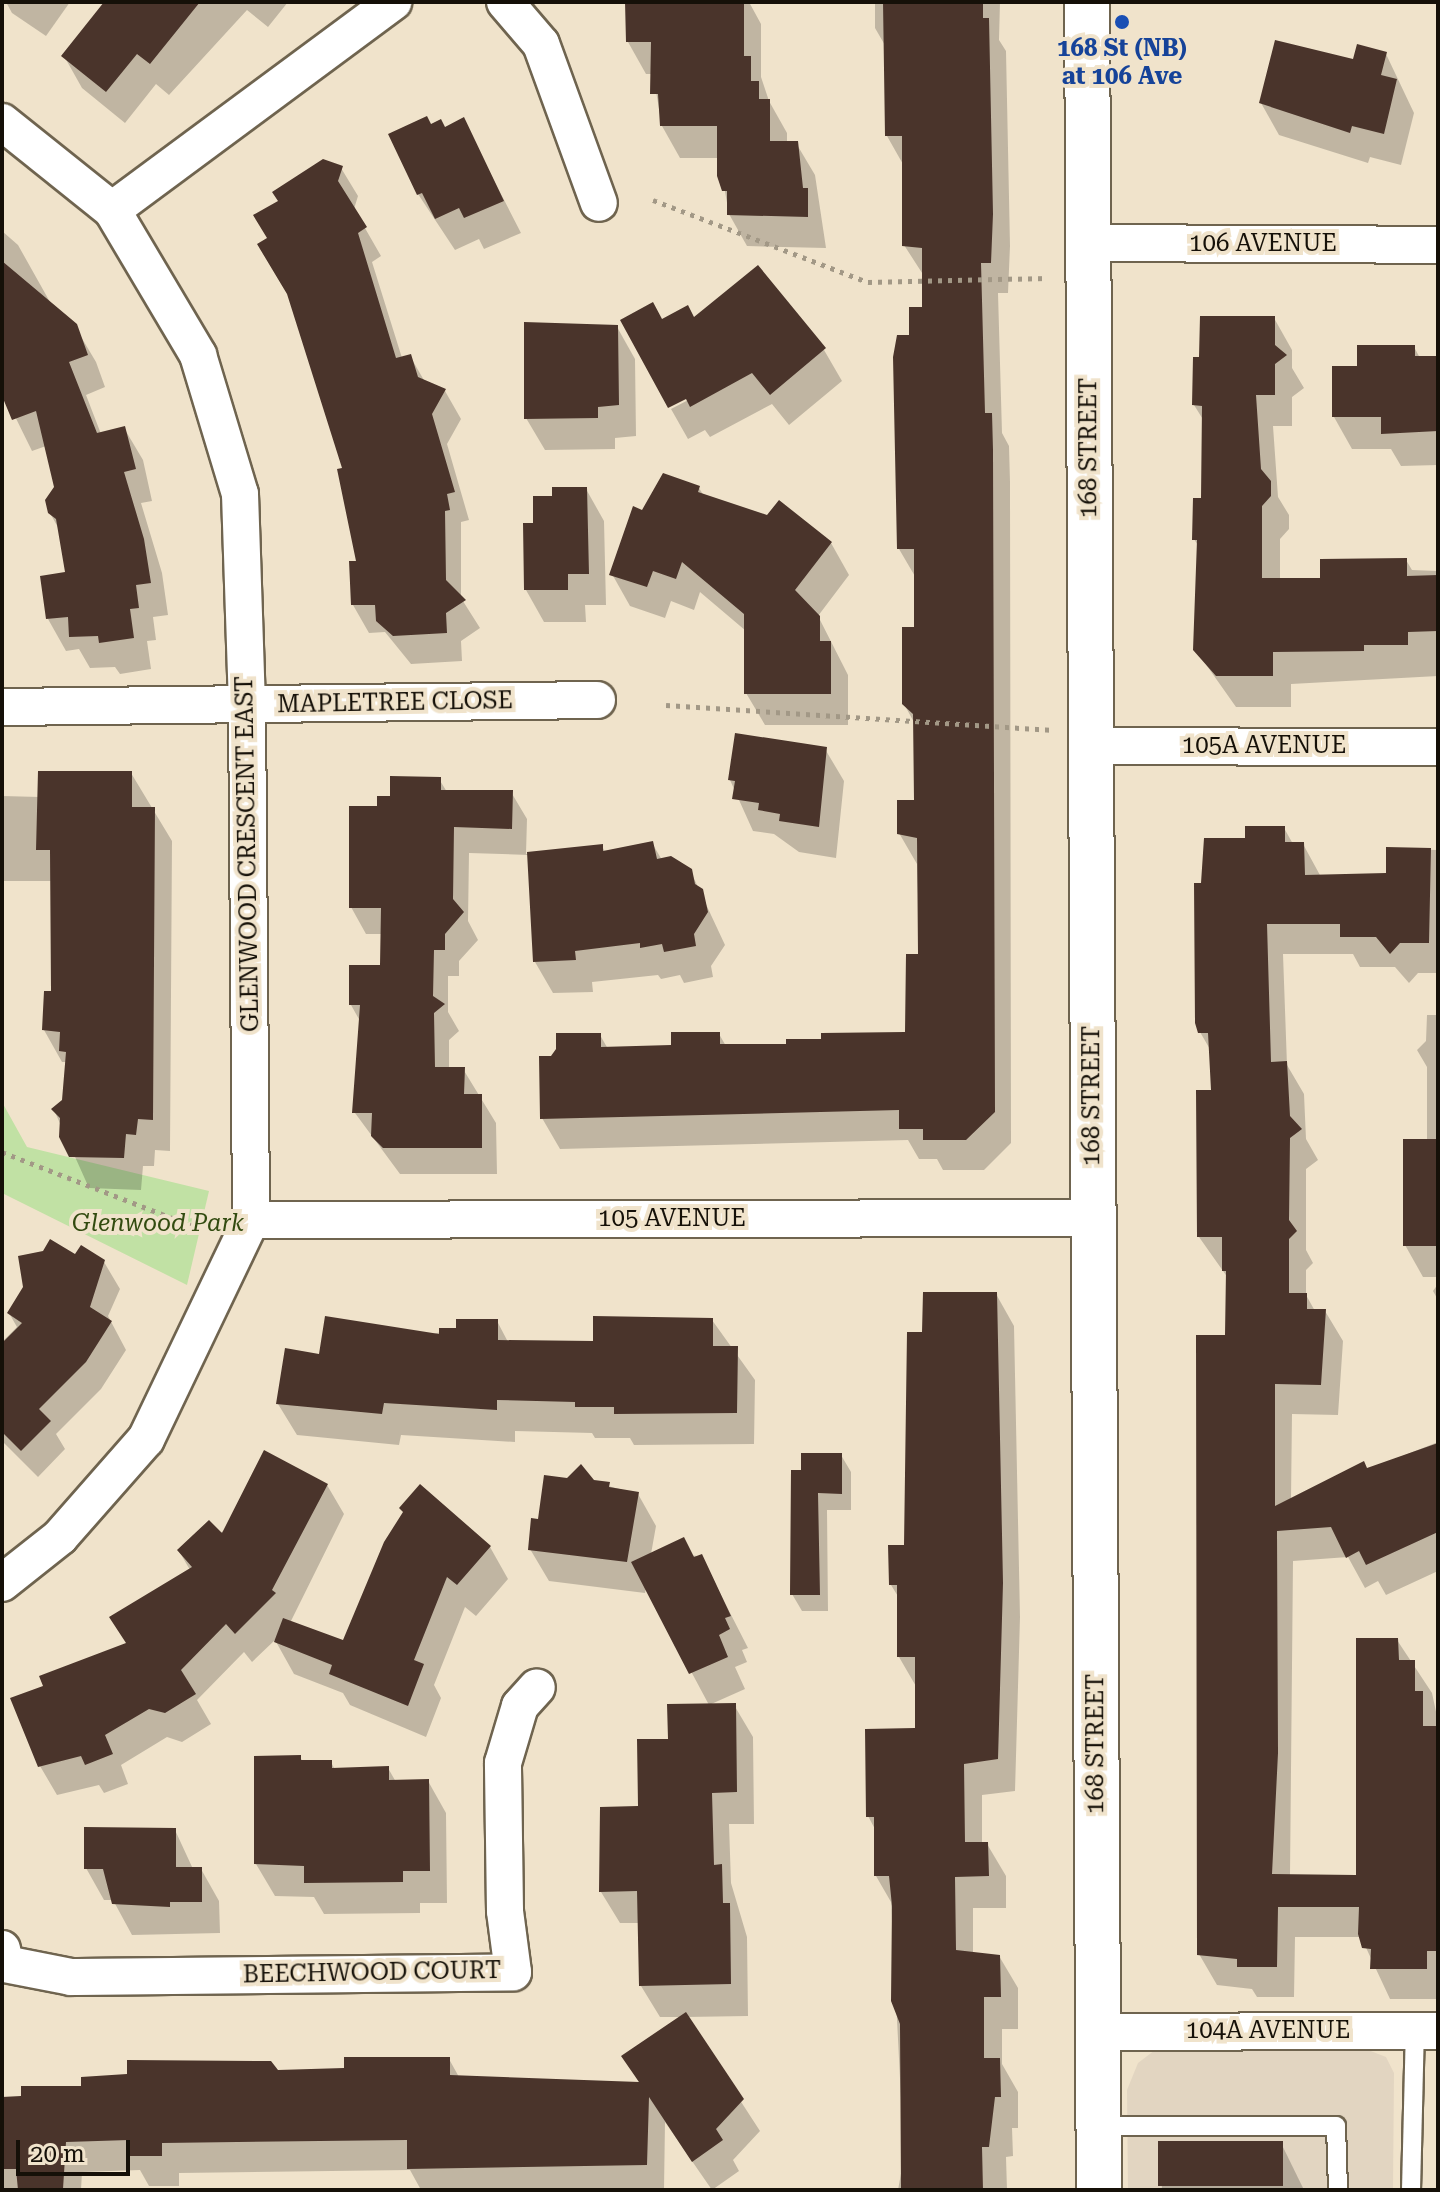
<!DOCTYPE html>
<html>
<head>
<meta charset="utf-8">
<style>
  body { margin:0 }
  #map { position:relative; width:1440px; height:2192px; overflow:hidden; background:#f0e3cb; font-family:"Roboto Serif",serif }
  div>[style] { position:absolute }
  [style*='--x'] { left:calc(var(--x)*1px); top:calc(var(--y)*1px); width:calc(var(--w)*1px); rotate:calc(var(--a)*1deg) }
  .commercial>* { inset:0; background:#e2d5c1 }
  .green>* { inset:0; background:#c1e1a4 }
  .shadow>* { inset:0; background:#0003 }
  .building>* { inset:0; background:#4a342b; transform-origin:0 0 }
  .path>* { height:5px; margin-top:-2.5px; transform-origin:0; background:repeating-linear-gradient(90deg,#a29886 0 4px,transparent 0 10px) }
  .roads { filter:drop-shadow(2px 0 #6f644f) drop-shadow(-2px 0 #6f644f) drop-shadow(0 2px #6f644f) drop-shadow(0 -2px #6f644f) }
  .service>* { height:18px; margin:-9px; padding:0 9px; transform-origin:9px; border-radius:9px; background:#fff }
  .minor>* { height:36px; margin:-18px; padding:0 18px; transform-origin:18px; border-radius:18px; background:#fff }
  .tertiary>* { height:44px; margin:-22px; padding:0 22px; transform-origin:22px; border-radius:22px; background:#fff }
  .dots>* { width:22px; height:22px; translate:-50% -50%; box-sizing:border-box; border:4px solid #f0e3cb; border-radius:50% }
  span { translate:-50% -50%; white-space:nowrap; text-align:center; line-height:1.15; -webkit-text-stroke:8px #f0e3cb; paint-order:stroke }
  .transit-label { font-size:24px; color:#164399; font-weight:700 }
  .street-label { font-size:24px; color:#151008 }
  .park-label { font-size:24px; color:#324b10; font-style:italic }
  .frame { position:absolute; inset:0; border:4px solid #151008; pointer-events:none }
  .scale { position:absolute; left:16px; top:2140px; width:114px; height:36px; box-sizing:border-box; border:4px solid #151008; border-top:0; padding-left:10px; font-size:24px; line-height:28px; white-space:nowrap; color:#151008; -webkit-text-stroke:6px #f0e3cb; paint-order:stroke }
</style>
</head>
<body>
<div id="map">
  <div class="commercial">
    <i style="clip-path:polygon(1159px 2047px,1363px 2048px,1386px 2057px,1394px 2073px,1393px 2190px,1128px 2190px,1127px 2090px,1138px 2063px)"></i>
  </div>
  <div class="green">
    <i style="clip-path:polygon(2px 1102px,27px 1147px,209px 1191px,187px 1285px,2px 1193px)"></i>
  </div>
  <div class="shadow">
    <i style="clip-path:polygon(6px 2px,70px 2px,46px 36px,12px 13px)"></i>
    <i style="clip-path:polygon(107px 2px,288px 2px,268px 27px,247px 10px,169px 95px,156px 84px,125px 123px,82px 88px,64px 56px)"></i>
    <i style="clip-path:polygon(627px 2px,749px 2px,761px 24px,761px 77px,769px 101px,787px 133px,787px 143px,796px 143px,815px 175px,826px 248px,747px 246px,729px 214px,719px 158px,680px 158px,662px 126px,653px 74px,646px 74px,628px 42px)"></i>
    <i style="clip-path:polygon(875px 2px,1000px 2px,999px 40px,1006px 51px,1010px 246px,1008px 293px,998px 293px,1002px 433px,1009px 446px,1010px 482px,1011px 1143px,984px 1170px,943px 1170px,937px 1159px,919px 1159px,908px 1140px,560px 1149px,542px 1118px,552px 1058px,600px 1035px,608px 1049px,673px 1047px,719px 1034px,726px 1046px,788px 1046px,907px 1034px,920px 956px,917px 864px,899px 833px,916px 802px,915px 724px,904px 704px,916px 629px,916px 578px,899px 549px,911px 337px,924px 309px,924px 276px,904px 245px,904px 166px,887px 136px,886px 47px,875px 28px)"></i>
    <i style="clip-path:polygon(1386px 54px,1414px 113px,1401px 165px,1370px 157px,1368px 163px,1279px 135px,1261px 103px)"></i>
    <i style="clip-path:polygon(463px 120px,521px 233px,484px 249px,479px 239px,455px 250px,418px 194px,431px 127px,445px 129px)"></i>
    <i style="clip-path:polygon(341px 168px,358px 196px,354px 209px,381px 256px,372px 262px,402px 358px,410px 356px,425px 382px,445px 391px,461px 419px,447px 444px,469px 520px,461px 522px,461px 598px,480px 628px,461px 641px,462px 661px,411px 664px,385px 632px,369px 633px,353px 605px,358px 563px,344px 470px,291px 297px)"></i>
    <i style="clip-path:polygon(2px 231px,18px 245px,50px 302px,77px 330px,96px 362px,105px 387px,86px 395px,101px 434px,124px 428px,143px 460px,152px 501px,141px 503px,162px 573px,168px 615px,153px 617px,156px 640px,147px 641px,151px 669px,120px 674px,115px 667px,90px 668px,79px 649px,66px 651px,48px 619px,67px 574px,60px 531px,50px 513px,56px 487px,46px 446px,32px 451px,2px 390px)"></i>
    <i style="clip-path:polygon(758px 268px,824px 350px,842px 381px,789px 425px,772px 404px,710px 437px,705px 430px,688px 439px,671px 409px,696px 396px,662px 321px,694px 320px)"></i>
    <i style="clip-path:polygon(1274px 318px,1292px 350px,1292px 368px,1304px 388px,1292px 397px,1292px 426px,1273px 426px,1278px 497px,1289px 515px,1289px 529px,1280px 539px,1280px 580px,1322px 580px,1406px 560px,1412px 570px,1438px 571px,1438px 676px,1291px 684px,1291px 707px,1236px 707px,1195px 649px,1199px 547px,1194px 539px,1203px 500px,1204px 421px,1194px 405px)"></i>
    <i style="clip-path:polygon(617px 327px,635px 359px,636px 436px,615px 438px,615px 449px,545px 450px,526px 418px)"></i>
    <i style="clip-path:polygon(1414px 347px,1420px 358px,1438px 358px,1438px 465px,1401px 466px,1391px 449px,1352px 449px,1334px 417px,1359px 368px)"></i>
    <i style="clip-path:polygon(699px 488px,704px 496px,831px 543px,849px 575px,818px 616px,848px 675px,848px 725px,765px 725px,746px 693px,746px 631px,700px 592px,694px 610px,671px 601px,665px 618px,630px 606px,612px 574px,643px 512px)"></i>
    <i style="clip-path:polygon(586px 489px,604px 521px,606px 605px,585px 605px,586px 622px,544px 622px,526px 590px,535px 525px,554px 498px)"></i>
    <i style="clip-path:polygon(825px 749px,844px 781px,836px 858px,799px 852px,774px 834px,753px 831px,730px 780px)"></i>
    <i style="clip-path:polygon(131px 773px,172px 841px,170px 1151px,155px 1150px,154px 1166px,143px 1166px,141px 1190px,89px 1188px,54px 1110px,64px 1101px,68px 1062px,62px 1062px,44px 1030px,53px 993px,52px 881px,2px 881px,2px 796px,40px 797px)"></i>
    <i style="clip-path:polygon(439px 779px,447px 792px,511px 792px,527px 819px,526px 854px,602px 846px,605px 852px,652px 843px,662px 860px,690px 870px,725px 945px,711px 966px,713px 977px,684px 983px,680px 975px,661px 979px,658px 975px,592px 982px,593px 992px,553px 993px,535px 962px,529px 855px,469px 853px,468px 921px,478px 940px,459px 961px,459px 976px,448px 976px,448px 1012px,459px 1031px,449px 1040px,449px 1069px,463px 1069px,496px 1123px,497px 1174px,400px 1174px,355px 1113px,360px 1021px,351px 1005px,382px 967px,383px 934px,366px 934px,351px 907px,379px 808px)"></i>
    <i style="clip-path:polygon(1284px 828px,1293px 844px,1303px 844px,1321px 877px,1388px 875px,1388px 849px,1438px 850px,1438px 973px,1418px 973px,1409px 983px,1395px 967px,1360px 967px,1353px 954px,1283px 954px,1287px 1065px,1304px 1094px,1306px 1139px,1318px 1160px,1306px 1169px,1306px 1250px,1313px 1263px,1306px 1270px,1306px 1295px,1315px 1311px,1325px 1311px,1343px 1341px,1338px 1415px,1292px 1414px,1291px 1500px,1438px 1442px,1438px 1571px,1386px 1595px,1378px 1581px,1365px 1588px,1348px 1557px,1293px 1561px,1290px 1876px,1358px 1877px,1397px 1640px,1432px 1693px,1438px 1721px,1438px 1999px,1390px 1999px,1361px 1937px,1295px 1937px,1294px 1997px,1257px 1997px,1252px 1989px,1217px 1985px,1199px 1954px,1228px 1278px,1199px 1237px,1213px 1092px,1211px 1051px,1200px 1032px,1203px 885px,1247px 840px)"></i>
    <i style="clip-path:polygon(1427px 1015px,1438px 1015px,1438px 1277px,1423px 1277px,1405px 1245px,1427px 1141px,1427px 1067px,1417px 1050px,1426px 1041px)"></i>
    <i style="clip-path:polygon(76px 1257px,104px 1262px,120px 1289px,108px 1316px,126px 1350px,101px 1389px,56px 1434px,65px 1449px,38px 1477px,2px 1441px,2px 1342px,17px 1327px,9px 1313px)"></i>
    <i style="clip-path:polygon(1438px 1284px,1438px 1300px,1433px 1291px)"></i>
    <i style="clip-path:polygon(996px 1294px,1014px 1326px,1020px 1617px,1015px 1791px,982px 1795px,982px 1844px,987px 1844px,1006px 1876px,1006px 1908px,973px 1908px,973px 1954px,999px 1956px,1018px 1988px,1018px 2029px,1002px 2029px,1002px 2064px,1018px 2092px,1018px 2128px,1012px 2128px,1013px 2156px,1006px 2157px,1007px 2190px,898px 2190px,904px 2157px,891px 1902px,876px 1876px,876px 1831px,868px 1816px,917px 1730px,917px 1688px,899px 1657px,899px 1598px,891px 1585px,906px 1547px,924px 1334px)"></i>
    <i style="clip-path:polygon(712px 1320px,755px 1380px,754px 1444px,634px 1445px,630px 1438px,595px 1438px,592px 1433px,515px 1431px,515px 1442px,401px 1435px,399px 1445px,297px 1435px,278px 1404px,321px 1356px,497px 1321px,508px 1342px,595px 1343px)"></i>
    <i style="clip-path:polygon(841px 1455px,851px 1472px,851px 1510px,827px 1510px,828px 1611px,802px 1611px,792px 1594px,803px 1472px)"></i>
    <i style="clip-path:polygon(593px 1482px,638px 1494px,656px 1526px,651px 1554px,701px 1556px,748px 1648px,742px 1650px,747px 1662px,735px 1667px,745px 1689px,709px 1705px,646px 1587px,645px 1593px,549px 1581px,530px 1549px,540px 1521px)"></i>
    <i style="clip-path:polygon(327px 1485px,344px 1514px,290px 1623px,344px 1642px,420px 1486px,490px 1547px,508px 1579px,476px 1616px,465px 1607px,434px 1685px,441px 1698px,426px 1737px,350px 1705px,343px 1693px,294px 1674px,275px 1640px,252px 1662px,244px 1652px,197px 1700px,211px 1724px,182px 1742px,167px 1737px,121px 1765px,128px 1784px,104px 1793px,99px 1785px,57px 1795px,40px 1766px,46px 1687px,128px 1645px,190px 1570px,179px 1551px)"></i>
    <i style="clip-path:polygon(734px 1705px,753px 1737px,754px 1824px,729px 1824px,731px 1883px,747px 1937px,748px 2016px,686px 2017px,760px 2131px,733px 2160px,739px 2171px,712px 2190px,665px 2122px,664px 2190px,421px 2190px,410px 2170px,179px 2173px,179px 2186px,149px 2186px,140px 2170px,82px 2172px,81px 2190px,2px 2190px,2px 2099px,449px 2059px,459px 2077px,640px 2084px,624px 2056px,683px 2017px,660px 2017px,641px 1986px,640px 1923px,620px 1923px,601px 1892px,670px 1741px)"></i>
    <i style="clip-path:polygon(300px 1757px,303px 1762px,331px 1762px,335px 1770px,388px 1768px,396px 1782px,428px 1781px,446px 1813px,447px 1903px,420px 1903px,420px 1913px,324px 1914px,314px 1897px,275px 1896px,256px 1864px)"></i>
    <i style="clip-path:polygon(175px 1830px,193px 1869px,201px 1869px,219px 1901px,220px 1933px,132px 1935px,113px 1900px,104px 1900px,86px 1868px)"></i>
    <i style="clip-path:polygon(1281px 2143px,1304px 2190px,1162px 2190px,1160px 2150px)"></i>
  </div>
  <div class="building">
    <i style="clip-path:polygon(104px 2px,200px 2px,150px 64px,137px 54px,106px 92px,61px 56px)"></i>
    <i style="clip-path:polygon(625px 2px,744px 2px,744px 56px,751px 56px,751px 81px,759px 81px,759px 99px,770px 99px,770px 141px,798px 141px,803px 188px,808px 188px,808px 217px,727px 215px,727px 191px,722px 191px,717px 176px,717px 126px,660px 126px,658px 94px,650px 94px,651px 42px,626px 42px)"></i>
    <i style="clip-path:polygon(883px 2px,983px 2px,983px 18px,989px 18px,993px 214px,991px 263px,981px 263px,985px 413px,992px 413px,993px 450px,995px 1112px,966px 1140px,923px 1140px,923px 1129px,899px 1129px,899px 1110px,540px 1119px,539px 1056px,551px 1056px,556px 1049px,556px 1033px,601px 1033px,601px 1047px,671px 1045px,671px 1032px,720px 1032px,720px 1044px,786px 1044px,786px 1039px,821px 1039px,821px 1033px,905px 1032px,906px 954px,918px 954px,917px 838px,897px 834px,897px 800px,914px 800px,913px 714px,902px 704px,902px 627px,914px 627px,914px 549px,897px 549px,893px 357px,897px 335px,909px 335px,909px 307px,922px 307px,922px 248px,902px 246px,902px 136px,885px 136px)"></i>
    <i style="clip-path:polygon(1275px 40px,1353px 59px,1357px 44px,1387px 52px,1381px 75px,1397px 79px,1384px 134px,1352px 126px,1350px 133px,1259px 103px)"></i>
    <i style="clip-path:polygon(427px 116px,431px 124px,441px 119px,445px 127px,464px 117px,504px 201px,464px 218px,459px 208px,435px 219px,422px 193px,417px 195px,388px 134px)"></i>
    <i style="clip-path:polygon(323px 159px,343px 166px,338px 181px,367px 227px,358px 233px,396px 358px,411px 354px,418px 377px,446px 389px,432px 414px,455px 492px,447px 494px,450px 510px,445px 511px,446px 580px,466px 600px,446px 613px,447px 633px,393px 636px,376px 621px,375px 605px,351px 605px,349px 561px,356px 561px,337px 469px,342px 468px,287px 294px,257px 244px,267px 238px,253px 215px,278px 201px,272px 192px)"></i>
    <i style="clip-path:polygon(2px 261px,77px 324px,88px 355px,69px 362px,97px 433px,125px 426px,136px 469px,124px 472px,144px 539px,151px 583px,136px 585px,139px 608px,130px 609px,134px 638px,99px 643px,98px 636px,69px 637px,68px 617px,46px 619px,40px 576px,65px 572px,56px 519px,48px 513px,45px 500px,54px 487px,36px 411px,12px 420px,2px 396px)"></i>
    <i style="clip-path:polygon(758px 265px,826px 348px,770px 395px,752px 373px,690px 407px,686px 399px,668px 408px,620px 320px,653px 302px,662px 319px,688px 305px,694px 317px)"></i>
    <i style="clip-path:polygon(1200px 316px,1275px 316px,1275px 345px,1287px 355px,1275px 364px,1275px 395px,1256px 395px,1261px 469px,1271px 481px,1271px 496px,1262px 506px,1262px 578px,1320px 578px,1320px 559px,1407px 558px,1407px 576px,1438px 575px,1438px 631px,1408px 632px,1408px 645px,1364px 645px,1364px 651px,1273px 652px,1273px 676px,1216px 676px,1193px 650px,1197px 540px,1192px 540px,1193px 498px,1201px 498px,1202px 406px,1192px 405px,1193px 357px,1199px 357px)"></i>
    <i style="clip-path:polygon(524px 322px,618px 325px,619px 405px,598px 407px,598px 418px,524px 419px)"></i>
    <i style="clip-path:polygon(1357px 345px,1415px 345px,1415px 356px,1438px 356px,1438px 431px,1381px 434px,1381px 417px,1332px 417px,1332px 366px,1357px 366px)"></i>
    <i style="clip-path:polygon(663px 473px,700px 486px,698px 492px,767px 515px,779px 500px,832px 542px,795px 590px,820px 616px,820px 641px,831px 641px,831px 694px,744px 694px,744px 614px,682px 562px,676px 579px,653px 571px,647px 587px,609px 575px,633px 506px,642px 510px)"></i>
    <i style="clip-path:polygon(552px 487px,587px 487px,589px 574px,568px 574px,568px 590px,524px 590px,523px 523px,533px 523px,533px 496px,552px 496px)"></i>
    <i style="clip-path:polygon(735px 733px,827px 747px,819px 827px,779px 821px,780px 814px,758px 810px,759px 803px,732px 799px,735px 781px,728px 780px)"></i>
    <i style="clip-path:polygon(38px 771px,132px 771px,132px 807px,155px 807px,153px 1120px,138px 1119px,136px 1135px,126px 1134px,124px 1158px,69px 1157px,59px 1137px,60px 1118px,51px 1109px,62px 1100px,66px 1052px,59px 1051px,60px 1032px,42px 1030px,44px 991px,51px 991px,50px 850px,36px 850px)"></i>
    <i style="clip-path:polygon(390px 776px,441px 777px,441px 790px,513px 790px,512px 829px,454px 827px,453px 899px,464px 912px,445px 934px,445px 950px,434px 950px,433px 996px,445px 1004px,434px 1013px,435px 1067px,465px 1067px,464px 1094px,482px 1094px,482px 1148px,383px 1148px,371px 1136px,372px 1113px,352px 1113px,360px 1005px,349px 1005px,349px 965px,380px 965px,381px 908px,349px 908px,349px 806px,377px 806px,377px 796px,390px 796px)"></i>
    <i style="clip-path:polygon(1245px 826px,1285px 826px,1285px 842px,1304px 842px,1305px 875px,1386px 873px,1386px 847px,1431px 848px,1429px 943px,1400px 943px,1390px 954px,1376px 937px,1340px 937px,1340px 924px,1267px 924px,1271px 1062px,1287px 1061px,1290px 1116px,1302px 1129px,1290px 1138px,1289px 1220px,1297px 1231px,1289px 1239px,1289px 1293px,1307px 1293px,1307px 1309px,1326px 1309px,1321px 1385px,1275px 1384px,1275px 1506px,1364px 1461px,1367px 1468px,1438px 1443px,1438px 1532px,1366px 1565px,1359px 1551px,1346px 1558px,1331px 1527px,1277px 1531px,1278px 1753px,1272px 1874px,1356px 1875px,1356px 1638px,1398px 1638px,1399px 1660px,1415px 1660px,1415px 1691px,1423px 1691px,1423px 1726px,1436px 1726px,1438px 1951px,1427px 1951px,1427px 1969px,1370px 1969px,1371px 1949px,1362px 1948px,1358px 1934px,1359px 1907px,1278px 1907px,1277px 1967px,1237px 1967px,1237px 1959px,1197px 1955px,1196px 1335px,1225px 1335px,1226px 1271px,1222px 1271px,1222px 1237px,1197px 1237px,1196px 1090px,1211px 1090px,1208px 1033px,1198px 1033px,1195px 1023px,1194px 883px,1201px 883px,1204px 838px,1245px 838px)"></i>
    <i style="clip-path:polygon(653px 841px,657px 859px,671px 856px,692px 869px,695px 884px,703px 889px,708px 912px,694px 934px,696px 946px,664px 952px,662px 944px,640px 948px,640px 943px,575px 951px,576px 960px,533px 962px,527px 852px,603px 844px,603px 851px)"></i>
    <i style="left:1403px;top:1139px;width:35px;height:107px"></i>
    <i style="clip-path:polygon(50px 1239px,75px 1254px,81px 1245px,105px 1260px,90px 1307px,112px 1321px,86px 1362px,39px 1409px,51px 1421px,21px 1451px,2px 1432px,2px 1343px,22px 1323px,7px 1313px,23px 1287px,18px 1256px,43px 1251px)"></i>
    <i style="clip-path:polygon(923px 1292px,997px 1292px,1003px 1583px,998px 1759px,964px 1764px,965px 1842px,988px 1842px,989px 1876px,955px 1877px,956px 1950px,1000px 1955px,1001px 1997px,984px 1997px,984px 2058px,1000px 2058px,1001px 2097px,995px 2097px,989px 2147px,982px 2147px,983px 2190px,901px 2190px,900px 2024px,891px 2001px,892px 1906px,889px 1876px,874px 1876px,874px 1817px,866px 1817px,865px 1729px,915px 1728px,915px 1657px,897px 1657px,897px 1585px,889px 1585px,888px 1545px,904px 1545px,907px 1332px,922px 1332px)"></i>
    <i style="clip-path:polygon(325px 1316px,439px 1334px,439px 1328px,456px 1328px,456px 1319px,498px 1319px,498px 1340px,593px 1341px,593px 1316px,713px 1318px,713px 1346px,738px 1346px,737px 1413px,614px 1414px,614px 1407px,575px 1407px,575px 1402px,497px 1400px,497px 1410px,384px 1403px,382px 1414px,276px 1404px,285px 1348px,319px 1354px)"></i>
    <i style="clip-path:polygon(264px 1450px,328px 1484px,272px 1590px,276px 1593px,235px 1634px,226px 1624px,181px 1670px,196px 1694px,165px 1713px,149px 1709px,105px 1735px,113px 1754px,85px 1765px,81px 1756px,38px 1767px,10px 1698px,43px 1686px,39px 1676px,126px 1643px,109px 1617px,192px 1567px,177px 1550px,209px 1520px,222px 1533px)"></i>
    <i style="clip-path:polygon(801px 1453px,842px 1453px,842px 1494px,818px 1493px,820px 1595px,790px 1595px,791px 1470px,801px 1470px)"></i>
    <i style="clip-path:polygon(581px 1464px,594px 1480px,610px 1482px,609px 1487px,639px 1492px,627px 1562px,528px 1550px,531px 1518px,538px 1519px,544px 1475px,567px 1478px)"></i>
    <i style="clip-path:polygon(420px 1484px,491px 1546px,457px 1585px,447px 1577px,414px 1660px,424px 1664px,408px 1706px,329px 1674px,332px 1665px,274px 1642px,283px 1618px,343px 1640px,384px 1542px,403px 1512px,399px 1508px)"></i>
    <i style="clip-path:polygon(684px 1537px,694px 1557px,702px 1554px,731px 1616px,725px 1618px,730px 1629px,719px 1635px,728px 1657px,689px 1674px,631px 1562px)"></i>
    <i style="clip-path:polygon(736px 1703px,737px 1792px,712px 1793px,714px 1865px,722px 1864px,723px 1903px,730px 1903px,731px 1984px,639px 1986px,637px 1891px,599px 1892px,600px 1807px,638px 1806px,637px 1739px,668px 1739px,667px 1704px)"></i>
    <i style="clip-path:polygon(301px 1755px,301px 1760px,332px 1760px,332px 1768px,389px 1766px,389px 1780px,429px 1779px,430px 1871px,403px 1871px,403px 1882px,304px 1883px,304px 1866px,254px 1864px,254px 1756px)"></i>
    <i style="clip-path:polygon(84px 1827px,176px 1828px,176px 1867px,202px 1867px,202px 1902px,170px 1902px,170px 1907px,112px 1904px,103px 1869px,84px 1869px)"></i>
    <i style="clip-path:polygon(686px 2012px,744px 2099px,716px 2129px,723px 2140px,692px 2162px,649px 2097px,647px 2165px,407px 2169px,407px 2140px,162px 2143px,162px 2156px,129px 2156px,129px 2140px,66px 2142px,63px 2189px,18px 2190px,16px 2169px,2px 2169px,2px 2097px,21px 2096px,21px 2086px,81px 2086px,81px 2077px,127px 2074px,127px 2060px,271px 2061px,278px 2070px,344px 2068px,344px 2057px,450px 2057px,450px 2075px,639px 2082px,621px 2056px)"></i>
    <i style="left:1283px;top:2141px;width:45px;height:125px;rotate:90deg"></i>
  </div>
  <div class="path">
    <i style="--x:653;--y:200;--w:230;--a:20.9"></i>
    <i style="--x:868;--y:282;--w:180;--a:-1.3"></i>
    <i style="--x:666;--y:705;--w:385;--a:3.7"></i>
    <i style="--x:2;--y:1152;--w:216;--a:21.2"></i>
  </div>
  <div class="roads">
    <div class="service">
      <i style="--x:1098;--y:2126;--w:238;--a:0"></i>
      <i style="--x:1336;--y:2126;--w:64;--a:88.2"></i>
      <i style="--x:1411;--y:2190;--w:159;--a:-88.6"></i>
    </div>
    <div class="minor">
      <i style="--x:505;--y:2;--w:55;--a:49.4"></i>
      <i style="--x:541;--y:44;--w:169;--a:70"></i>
      <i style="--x:2;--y:122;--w:141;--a:38.7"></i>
      <i style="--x:112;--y:210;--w:169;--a:59.3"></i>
      <i style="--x:198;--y:355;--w:145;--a:73.2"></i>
      <i style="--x:240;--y:494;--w:211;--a:88.1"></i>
      <i style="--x:247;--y:705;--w:515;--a:89.55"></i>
      <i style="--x:251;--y:1220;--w:243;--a:115.6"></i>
      <i style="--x:146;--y:1439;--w:130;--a:131.3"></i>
      <i style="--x:60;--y:1537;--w:74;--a:141.6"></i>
      <i style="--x:112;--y:210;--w:350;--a:-36.5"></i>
      <i style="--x:1088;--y:243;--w:350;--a:0.3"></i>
      <i style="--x:2;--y:707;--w:595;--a:-0.67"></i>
      <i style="--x:1090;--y:746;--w:348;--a:0.2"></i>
      <i style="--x:251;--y:1220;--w:841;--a:-0.14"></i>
      <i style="--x:2;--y:1949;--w:15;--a:79"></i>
      <i style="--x:5;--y:1964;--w:67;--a:11.1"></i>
      <i style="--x:71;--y:1977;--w:442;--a:-0.6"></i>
      <i style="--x:513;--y:1972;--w:62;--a:-97.5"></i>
      <i style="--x:505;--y:1911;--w:148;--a:-90.8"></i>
      <i style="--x:503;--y:1763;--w:59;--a:-73.4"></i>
      <i style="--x:520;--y:1706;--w:25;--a:-48"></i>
      <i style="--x:1098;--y:2032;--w:340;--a:-0.2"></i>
    </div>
    <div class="tertiary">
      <i style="--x:1087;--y:2;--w:2188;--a:89.69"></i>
    </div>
  </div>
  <div class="dots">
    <i style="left:1122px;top:22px;background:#1a4fb4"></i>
  </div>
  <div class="transit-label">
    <span style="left:1122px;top:63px">168 St (NB)<br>at 106 Ave</span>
  </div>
  <div class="street-label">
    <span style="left:1263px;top:244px">106 AVENUE</span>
    <span style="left:1089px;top:448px;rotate:-90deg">168 STREET</span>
    <span style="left:395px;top:703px;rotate:-1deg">MAPLETREE CLOSE</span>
    <span style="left:1264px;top:746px">105A AVENUE</span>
    <span style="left:248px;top:854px;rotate:-91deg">GLENWOOD CRESCENT EAST</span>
    <span style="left:1092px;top:1096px;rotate:-90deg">168 STREET</span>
    <span style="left:672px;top:1219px">105 AVENUE</span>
    <span style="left:1096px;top:1744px;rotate:-90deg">168 STREET</span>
    <span style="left:372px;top:1973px;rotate:-1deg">BEECHWOOD COURT</span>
    <span style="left:1268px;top:2031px">104A AVENUE</span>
  </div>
  <div class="park-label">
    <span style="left:158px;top:1224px">Glenwood Park</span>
  </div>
  <div class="frame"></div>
  <div class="scale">20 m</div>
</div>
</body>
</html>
